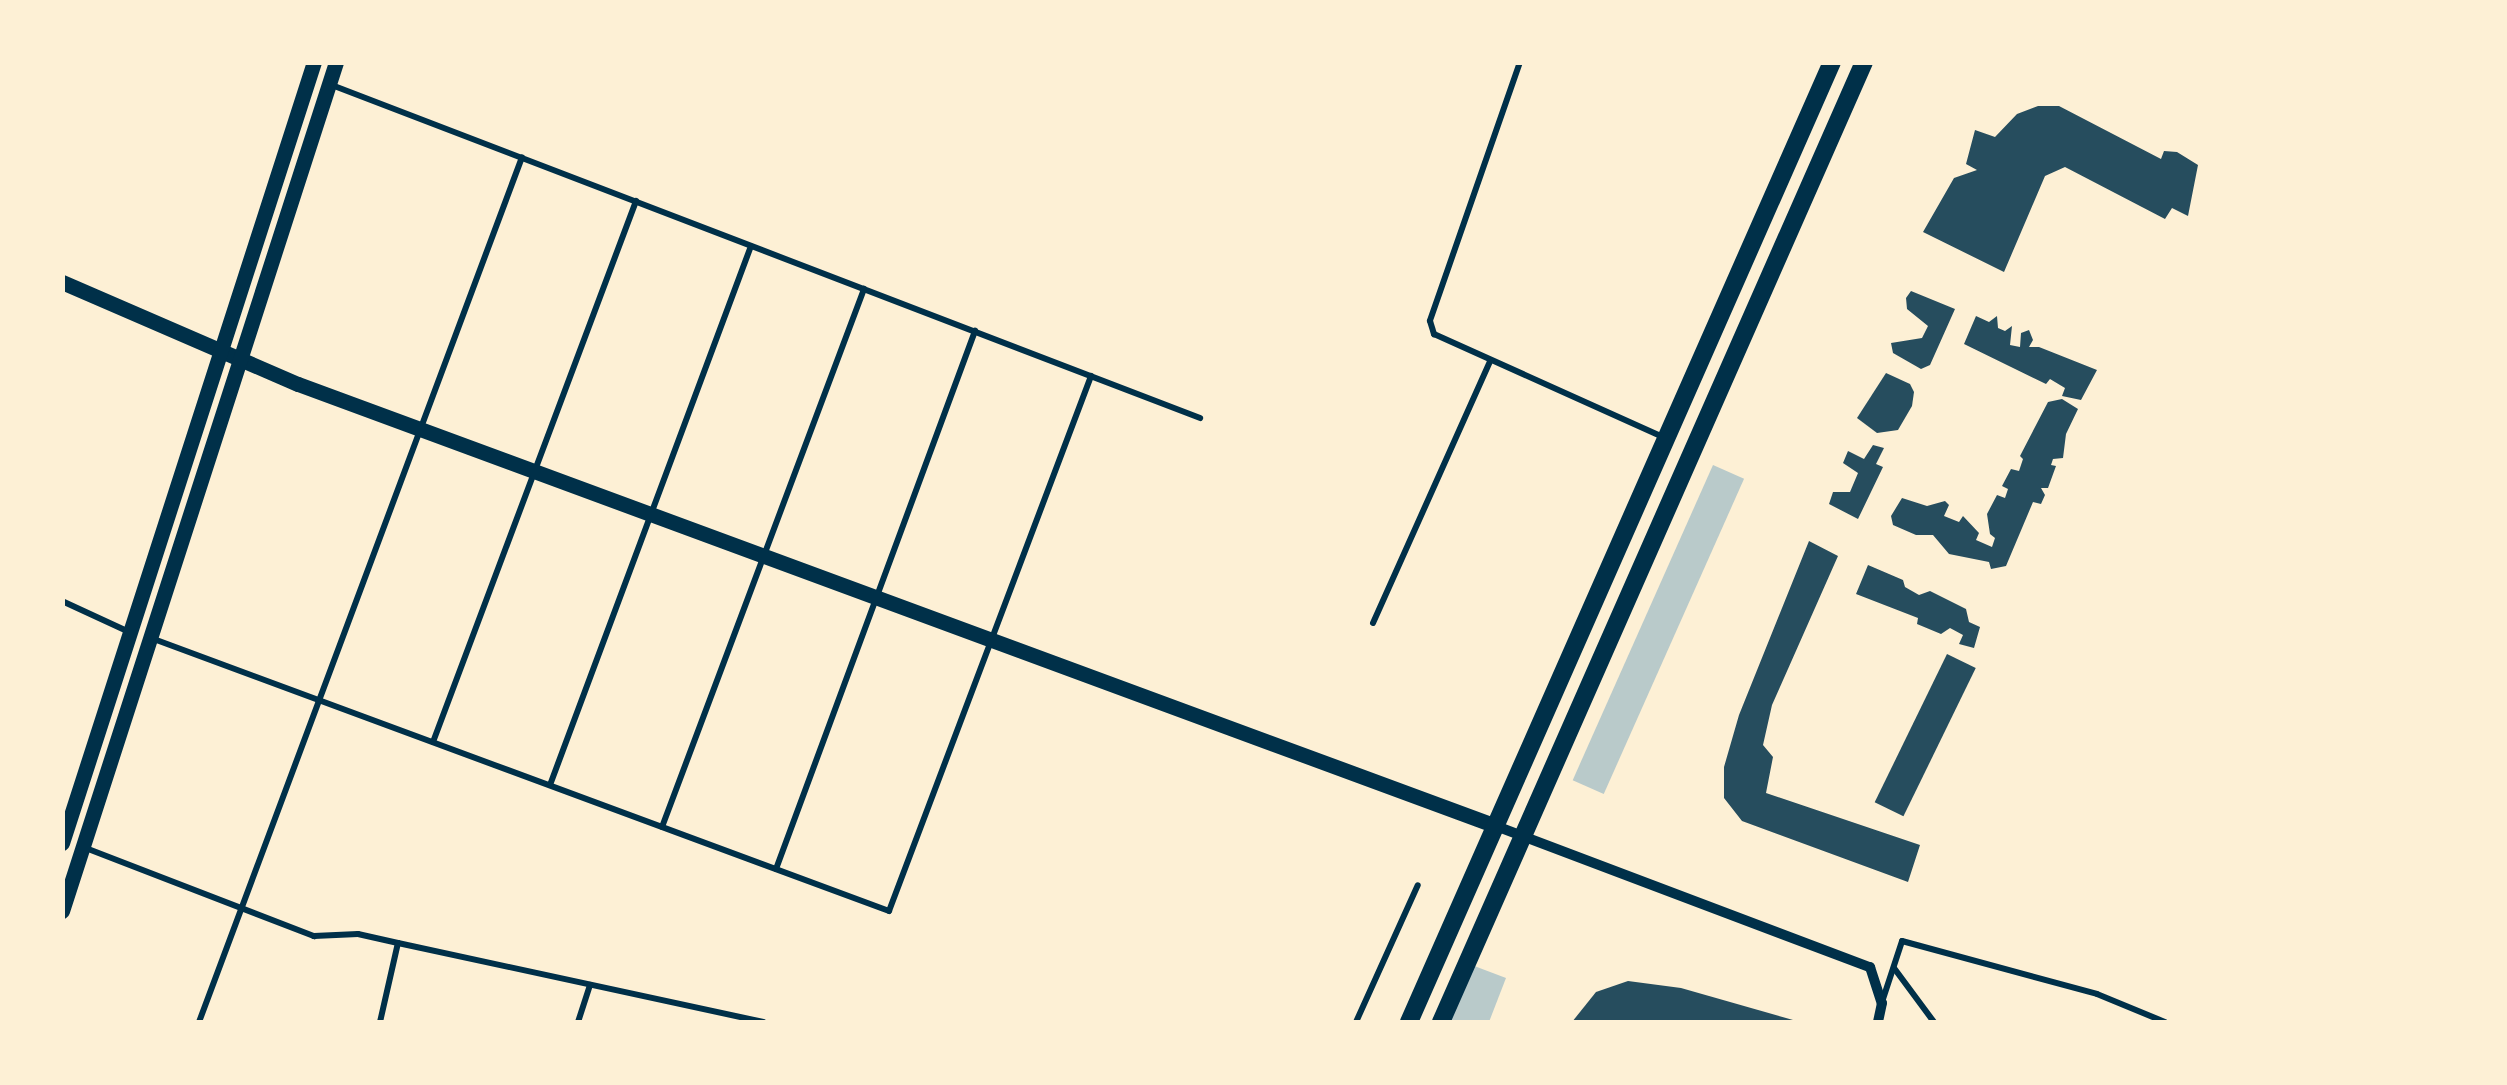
<!DOCTYPE html>
<html>
<head>
<meta charset="utf-8">
<style>
  body { margin:0 }
  #map { position:relative; width:2507px; height:1085px; overflow:hidden; background:#fdf0d5; font-family:"Alegreya Sans",sans-serif }
  div>[style] { position:absolute }
  [style*='--x'] { left:calc(var(--x)*1px); top:calc(var(--y)*1px); width:calc(var(--w)*1px); rotate:calc(var(--a)*1deg) }
  .green>* { inset:0; background:#b9caca; transform-origin:0 0 }
  .building>* { inset:0; background:#264d5e; transform-origin:0 0 }
  .service>* { height:6px; margin:-3px; padding:0 3px; transform-origin:3px; border-radius:3px; background:#003049 }
  .minor>* { height:10px; margin:-5px; padding:0 5px; transform-origin:5px; border-radius:5px; background:#003049 }
  .tertiary>* { height:15px; margin:-7.5px; padding:0 7.5px; transform-origin:7.5px; border-radius:7.5px; background:#003049 }
  .secondary>* { height:18px; margin:-9px; padding:0 9px; transform-origin:9px; border-radius:9px; background:#003049 }
  span { translate:-50% -50%; white-space:nowrap; text-align:center; line-height:1.15; -webkit-text-stroke:8px #fdf0d5; paint-order:stroke }
  .frame { position:absolute; inset:0; border:65px solid #fdf0d5; pointer-events:none }
</style>
</head>
<body>
<div id="map">
  <div class="green">
    <i style="left:1713px;top:465px;width:34px;height:345px;rotate:24deg"></i>
    <i style="clip-path:polygon(1469px 964px,1506px 978px,1489px 1022px,1447px 1022px)"></i>
  </div>
  <div class="building">
    <i style="clip-path:polygon(2038px 106px,2059px 106px,2161px 159px,2164px 151px,2177px 152px,2198px 165px,2188px 216px,2172px 208px,2165px 219px,2065px 167px,2045px 176px,2004px 272px,1923px 232px,1954px 178px,1977px 170px,1966px 164px,1975px 130px,1995px 137px,2017px 114px)"></i>
    <i style="clip-path:polygon(1911px 291px,1955px 309px,1930px 365px,1921px 369px,1893px 353px,1891px 343px,1922px 338px,1928px 326px,1907px 309px,1906px 298px)"></i>
    <i style="clip-path:polygon(1976px 316px,1989px 322px,1997px 316px,1998px 328px,2005px 331px,2012px 326px,2010px 345px,2020px 347px,2021px 333px,2029px 330px,2033px 340px,2029px 347px,2039px 347px,2097px 370px,2081px 400px,2062px 396px,2065px 388px,2050px 379px,2046px 384px,1964px 344px)"></i>
    <i style="clip-path:polygon(1886px 373px,1910px 384px,1914px 392px,1912px 406px,1898px 430px,1877px 433px,1857px 418px)"></i>
    <i style="clip-path:polygon(2062px 399px,2078px 409px,2066px 434px,2063px 458px,2053px 459px,2051px 465px,2056px 466px,2048px 488px,2041px 488px,2045px 495px,2041px 504px,2033px 502px,2006px 566px,1991px 569px,1989px 562px,1949px 554px,1933px 535px,1916px 535px,1893px 525px,1891px 516px,1902px 498px,1927px 506px,1945px 501px,1949px 505px,1944px 516px,1959px 522px,1963px 516px,1979px 533px,1976px 540px,1992px 547px,1995px 538px,1990px 534px,1987px 514px,1997px 495px,2005px 498px,2008px 489px,2002px 486px,2011px 469px,2019px 471px,2023px 459px,2020px 456px,2048px 402px)"></i>
    <i style="clip-path:polygon(1873px 445px,1884px 448px,1876px 464px,1883px 467px,1858px 519px,1829px 504px,1833px 492px,1850px 492px,1858px 473px,1843px 463px,1848px 451px,1864px 459px)"></i>
    <i style="clip-path:polygon(1809px 541px,1838px 556px,1772px 705px,1763px 745px,1773px 757px,1766px 793px,1920px 845px,1908px 882px,1742px 821px,1724px 798px,1724px 767px,1739px 715px)"></i>
    <i style="clip-path:polygon(1868px 565px,1903px 580px,1905px 587px,1919px 595px,1930px 591px,1966px 609px,1969px 622px,1980px 627px,1974px 648px,1959px 644px,1963px 635px,1950px 628px,1941px 634px,1917px 624px,1918px 618px,1856px 594px)"></i>
    <i style="left:1947px;top:654px;width:32px;height:165px;rotate:26deg"></i>
    <i style="clip-path:polygon(1628px 981px,1681px 988px,1800px 1022px,1572px 1022px,1596px 992px)"></i>
  </div>
  <div class="service">
    <i style="--x:1520;--y:62;--w:274;--a:109.2"></i>
    <i style="--x:1430;--y:321;--w:14;--a:73"></i>
    <i style="--x:1434;--y:334;--w:251;--a:24.2"></i>
    <i style="--x:329;--y:84;--w:933;--a:20.98"></i>
    <i style="--x:62;--y:601;--w:74;--a:24.8"></i>
    <i style="--x:1373;--y:623;--w:287;--a:-65.9"></i>
    <i style="--x:151;--y:638;--w:787;--a:20.3"></i>
    <i style="--x:889;--y:911;--w:572;--a:-69.31"></i>
    <i style="--x:433;--y:742;--w:578;--a:-69.43"></i>
    <i style="--x:550;--y:785;--w:575;--a:-69.55"></i>
    <i style="--x:662;--y:827;--w:575;--a:-69.42"></i>
    <i style="--x:83;--y:847;--w:248;--a:21.1"></i>
    <i style="--x:314;--y:936;--w:44;--a:-2.6"></i>
    <i style="--x:358;--y:934;--w:41;--a:12.7"></i>
    <i style="--x:776;--y:869;--w:574;--a:-69.7"></i>
    <i style="--x:1894;--y:968;--w:67;--a:53.5"></i>
    <i style="--x:1882;--y:1002;--w:64;--a:-71.8"></i>
    <i style="--x:1902;--y:941;--w:202;--a:15.2"></i>
    <i style="--x:2097;--y:994;--w:74;--a:22.4"></i>
    <i style="--x:199;--y:1022;--w:923;--a:-69.52"></i>
    <i style="--x:380;--y:1022;--w:81;--a:-77.2"></i>
    <i style="--x:398;--y:943;--w:374;--a:12.2"></i>
    <i style="--x:578;--y:1022;--w:39;--a:-72"></i>
    <i style="--x:1356;--y:1022;--w:150;--a:-65.7"></i>
  </div>
  <div class="minor">
    <i style="--x:1496;--y:826;--w:400;--a:20.7"></i>
    <i style="--x:1870;--y:967;--w:38;--a:72"></i>
    <i style="--x:1882;--y:1003;--w:19;--a:102"></i>
  </div>
  <div class="tertiary">
    <i style="--x:62;--y:282;--w:257;--a:23.4"></i>
    <i style="--x:298;--y:384;--w:1277;--a:20.25"></i>
    <i style="--x:62;--y:843;--w:821;--a:-72.12"></i>
    <i style="--x:62;--y:911;--w:892;--a:-72.11"></i>
  </div>
  <div class="secondary">
    <i style="--x:1409;--y:1022;--w:1049;--a:-66.22"></i>
    <i style="--x:1441;--y:1022;--w:1049;--a:-66.22"></i>
  </div>
  <div class="frame"></div>
</div>
</body>
</html>
